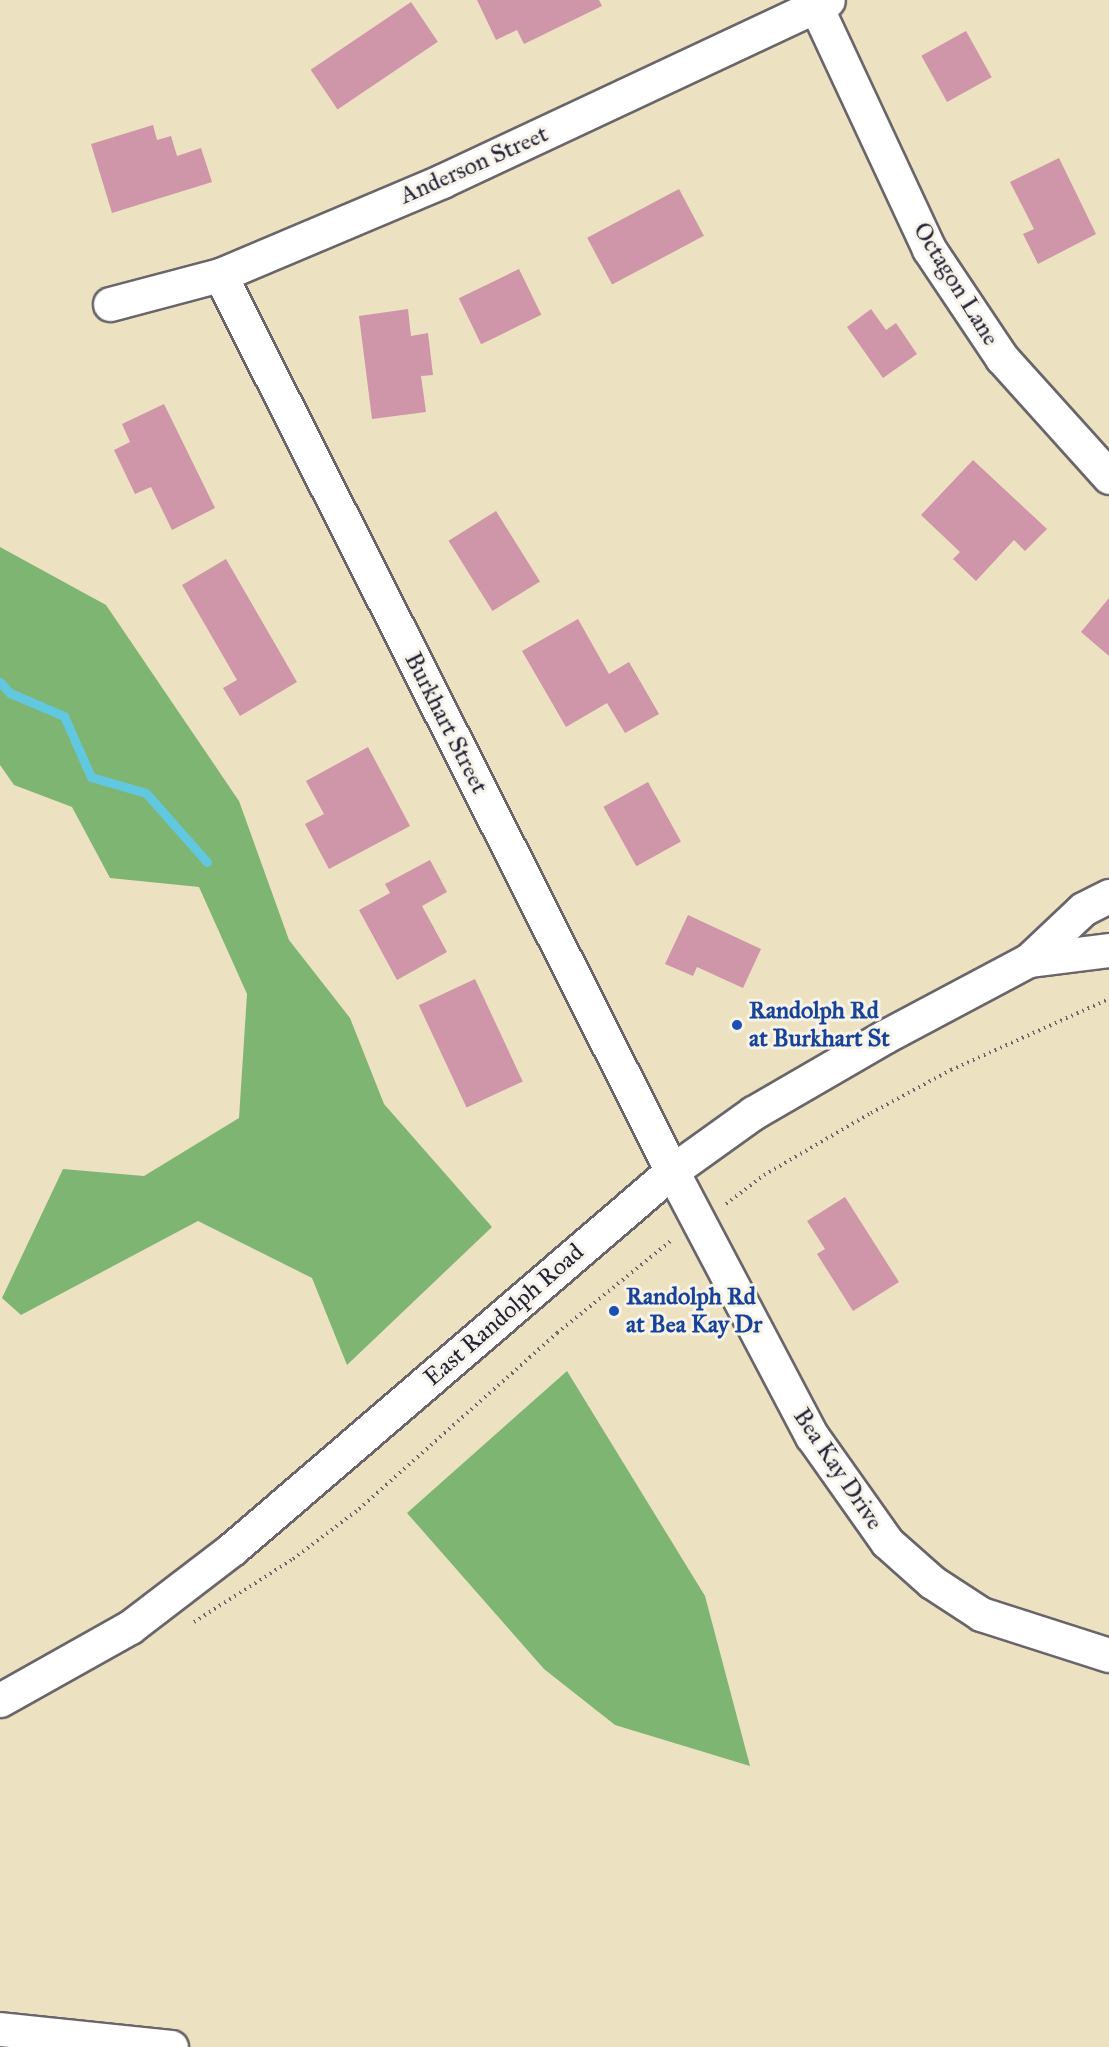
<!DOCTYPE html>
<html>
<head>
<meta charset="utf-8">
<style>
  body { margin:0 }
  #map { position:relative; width:1109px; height:2047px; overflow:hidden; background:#ece2c1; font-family:"IM FELL Great Primer",serif }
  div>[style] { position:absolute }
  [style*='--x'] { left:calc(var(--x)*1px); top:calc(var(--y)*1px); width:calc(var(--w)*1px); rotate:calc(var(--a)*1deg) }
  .forest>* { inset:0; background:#7eb572 }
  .stream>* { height:9px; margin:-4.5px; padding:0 4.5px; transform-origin:4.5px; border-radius:4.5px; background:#62c8df }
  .building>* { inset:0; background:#cf95a9; transform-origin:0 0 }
  .path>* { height:4px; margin-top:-2px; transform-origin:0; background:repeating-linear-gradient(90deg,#69656a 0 1.5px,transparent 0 6px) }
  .roads { filter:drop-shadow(2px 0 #69656a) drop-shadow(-2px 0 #69656a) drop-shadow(0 2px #69656a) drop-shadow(0 -2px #69656a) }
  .minor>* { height:33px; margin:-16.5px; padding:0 16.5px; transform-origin:16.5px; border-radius:16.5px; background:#fff }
  .major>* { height:33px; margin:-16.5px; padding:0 16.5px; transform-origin:16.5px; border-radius:16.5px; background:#fff }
  .dots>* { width:16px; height:16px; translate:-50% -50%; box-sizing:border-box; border:3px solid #f7f3e8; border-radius:50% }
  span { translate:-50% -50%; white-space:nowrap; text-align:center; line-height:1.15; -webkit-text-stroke:6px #f7f3e8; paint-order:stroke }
  .street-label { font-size:24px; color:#22223b }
  .transit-label { font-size:24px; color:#164399; font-weight:700 }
  .left { translate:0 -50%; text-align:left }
</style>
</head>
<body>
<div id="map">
  <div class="forest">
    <i style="clip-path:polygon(0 547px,106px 605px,239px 801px,289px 940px,350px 1018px,384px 1104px,492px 1227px,347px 1365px,312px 1278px,198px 1221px,21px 1315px,2px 1298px,63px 1169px,144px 1176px,239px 1118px,247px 994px,199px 887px,110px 878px,72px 807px,14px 785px,0 765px)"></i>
    <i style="clip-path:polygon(567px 1371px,705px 1596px,750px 1766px,615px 1725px,544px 1669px,407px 1513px)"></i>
  </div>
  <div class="stream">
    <i style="--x:0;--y:682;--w:15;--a:48"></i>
    <i style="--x:10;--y:693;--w:59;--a:23.1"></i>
    <i style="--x:64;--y:716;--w:67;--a:66.1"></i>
    <i style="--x:91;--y:777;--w:57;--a:16.2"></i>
    <i style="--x:146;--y:793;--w:92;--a:48.5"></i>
  </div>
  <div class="building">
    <i style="clip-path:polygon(477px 0,599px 0,602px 6px,524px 44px,517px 30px,496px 40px)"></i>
    <i style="left:411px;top:2px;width:48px;height:121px;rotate:56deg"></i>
    <i style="left:966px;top:31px;width:53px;height:51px;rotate:61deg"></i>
    <i style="clip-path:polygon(153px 125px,157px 140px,171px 136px,177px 156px,201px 148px,212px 182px,112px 213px,91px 144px)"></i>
    <i style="clip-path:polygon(1059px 158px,1096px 234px,1038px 264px,1023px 234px,1034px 229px,1010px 182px)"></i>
    <i style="left:679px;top:189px;width:53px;height:104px;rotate:62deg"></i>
    <i style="left:519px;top:269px;width:51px;height:67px;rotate:64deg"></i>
    <i style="clip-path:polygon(408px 309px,411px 336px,428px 333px,433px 375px,421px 376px,426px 412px,372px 419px,359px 316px)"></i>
    <i style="clip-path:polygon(871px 309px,886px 330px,896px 323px,917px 354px,883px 378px,847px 327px)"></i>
    <i style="clip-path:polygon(164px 404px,215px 508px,172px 530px,151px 487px,135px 494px,114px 450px,130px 442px,122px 424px)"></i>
    <i style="clip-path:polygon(973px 460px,1047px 529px,1025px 551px,1014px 540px,976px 581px,953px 559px,960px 552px,921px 515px)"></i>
    <i style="left:496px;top:511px;width:83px;height:56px;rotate:58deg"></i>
    <i style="clip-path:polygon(226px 559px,297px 682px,240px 716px,223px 688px,237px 680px,182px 585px)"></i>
    <i style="clip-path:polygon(1109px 598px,1109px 656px,1081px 632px)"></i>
    <i style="clip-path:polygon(578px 619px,609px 674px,629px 662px,659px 714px,625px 733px,607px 703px,566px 727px,522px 651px)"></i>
    <i style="clip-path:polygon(368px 747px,410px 826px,329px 869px,305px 824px,324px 814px,306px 781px)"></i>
    <i style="left:648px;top:782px;width:68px;height:51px;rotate:61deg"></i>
    <i style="clip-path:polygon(430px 860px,447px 892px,422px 906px,447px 952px,397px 980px,359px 910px,390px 893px,385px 884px)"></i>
    <i style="clip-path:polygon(688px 915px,761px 949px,743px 988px,697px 967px,693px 976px,665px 964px)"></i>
    <i style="left:475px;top:979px;width:113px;height:62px;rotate:65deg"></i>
    <i style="clip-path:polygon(845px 1197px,899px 1282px,853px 1311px,817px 1254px,825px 1249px,807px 1221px)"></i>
  </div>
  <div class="path">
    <i style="--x:726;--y:1204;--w:48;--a:-37.3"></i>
    <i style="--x:764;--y:1175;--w:124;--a:-30.1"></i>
    <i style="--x:871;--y:1113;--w:91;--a:-28.3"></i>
    <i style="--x:951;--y:1070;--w:173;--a:-24.2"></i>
    <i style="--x:194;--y:1622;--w:117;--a:-32.5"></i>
    <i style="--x:293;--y:1559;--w:83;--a:-37.1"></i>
    <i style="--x:359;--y:1509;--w:265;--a:-41.6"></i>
    <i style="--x:557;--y:1333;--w:149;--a:-39"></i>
  </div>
  <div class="roads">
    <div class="minor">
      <i style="--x:813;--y:0;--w:275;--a:65"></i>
      <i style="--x:929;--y:249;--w:131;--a:56.2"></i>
      <i style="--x:1002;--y:358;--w:160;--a:48"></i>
      <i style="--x:220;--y:275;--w:1004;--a:63.23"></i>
      <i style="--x:672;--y:1171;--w:300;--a:62.2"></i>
      <i style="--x:812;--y:1436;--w:130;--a:54.7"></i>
      <i style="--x:887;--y:1542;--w:60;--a:41.6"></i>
      <i style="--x:932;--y:1582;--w:59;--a:33.1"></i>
      <i style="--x:981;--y:1614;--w:134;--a:17.8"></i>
      <i style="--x:110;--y:304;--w:114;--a:-14.8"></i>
      <i style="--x:220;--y:275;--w:241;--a:-22.9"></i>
      <i style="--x:442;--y:181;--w:426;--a:-25.1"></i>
      <i style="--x:0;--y:2029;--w:172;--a:6"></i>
    </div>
    <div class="major">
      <i style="--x:1029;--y:960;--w:81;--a:-7.1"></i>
      <i style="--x:0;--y:1700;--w:149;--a:-29.3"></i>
      <i style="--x:130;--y:1627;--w:128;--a:-37.4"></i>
      <i style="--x:232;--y:1549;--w:580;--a:-40.67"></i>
      <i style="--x:672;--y:1171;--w:100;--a:-35.6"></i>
      <i style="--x:753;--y:1113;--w:151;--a:-30.1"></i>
      <i style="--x:884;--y:1037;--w:164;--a:-28"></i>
      <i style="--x:1029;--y:960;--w:74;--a:-43.4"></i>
      <i style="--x:1083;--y:909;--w:29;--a:-27"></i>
    </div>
  </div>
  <div class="dots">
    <i style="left:737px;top:1025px;background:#1a4fb4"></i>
    <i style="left:614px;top:1311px;background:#1a4fb4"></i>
  </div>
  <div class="street-label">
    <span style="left:474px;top:165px;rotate:-24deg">Anderson Street</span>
    <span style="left:956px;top:284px;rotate:58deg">Octagon Lane</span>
    <span style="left:446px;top:723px;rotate:63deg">Burkhart Street</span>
    <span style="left:504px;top:1315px;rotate:-41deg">East Randolph Road</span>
    <span style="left:838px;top:1469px;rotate:56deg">Bea Kay Drive</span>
  </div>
  <div class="transit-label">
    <span class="left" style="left:749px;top:1025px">Randolph Rd<br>at Burkhart St</span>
    <span class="left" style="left:626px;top:1311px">Randolph Rd<br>at Bea Kay Dr</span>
  </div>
</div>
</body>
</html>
